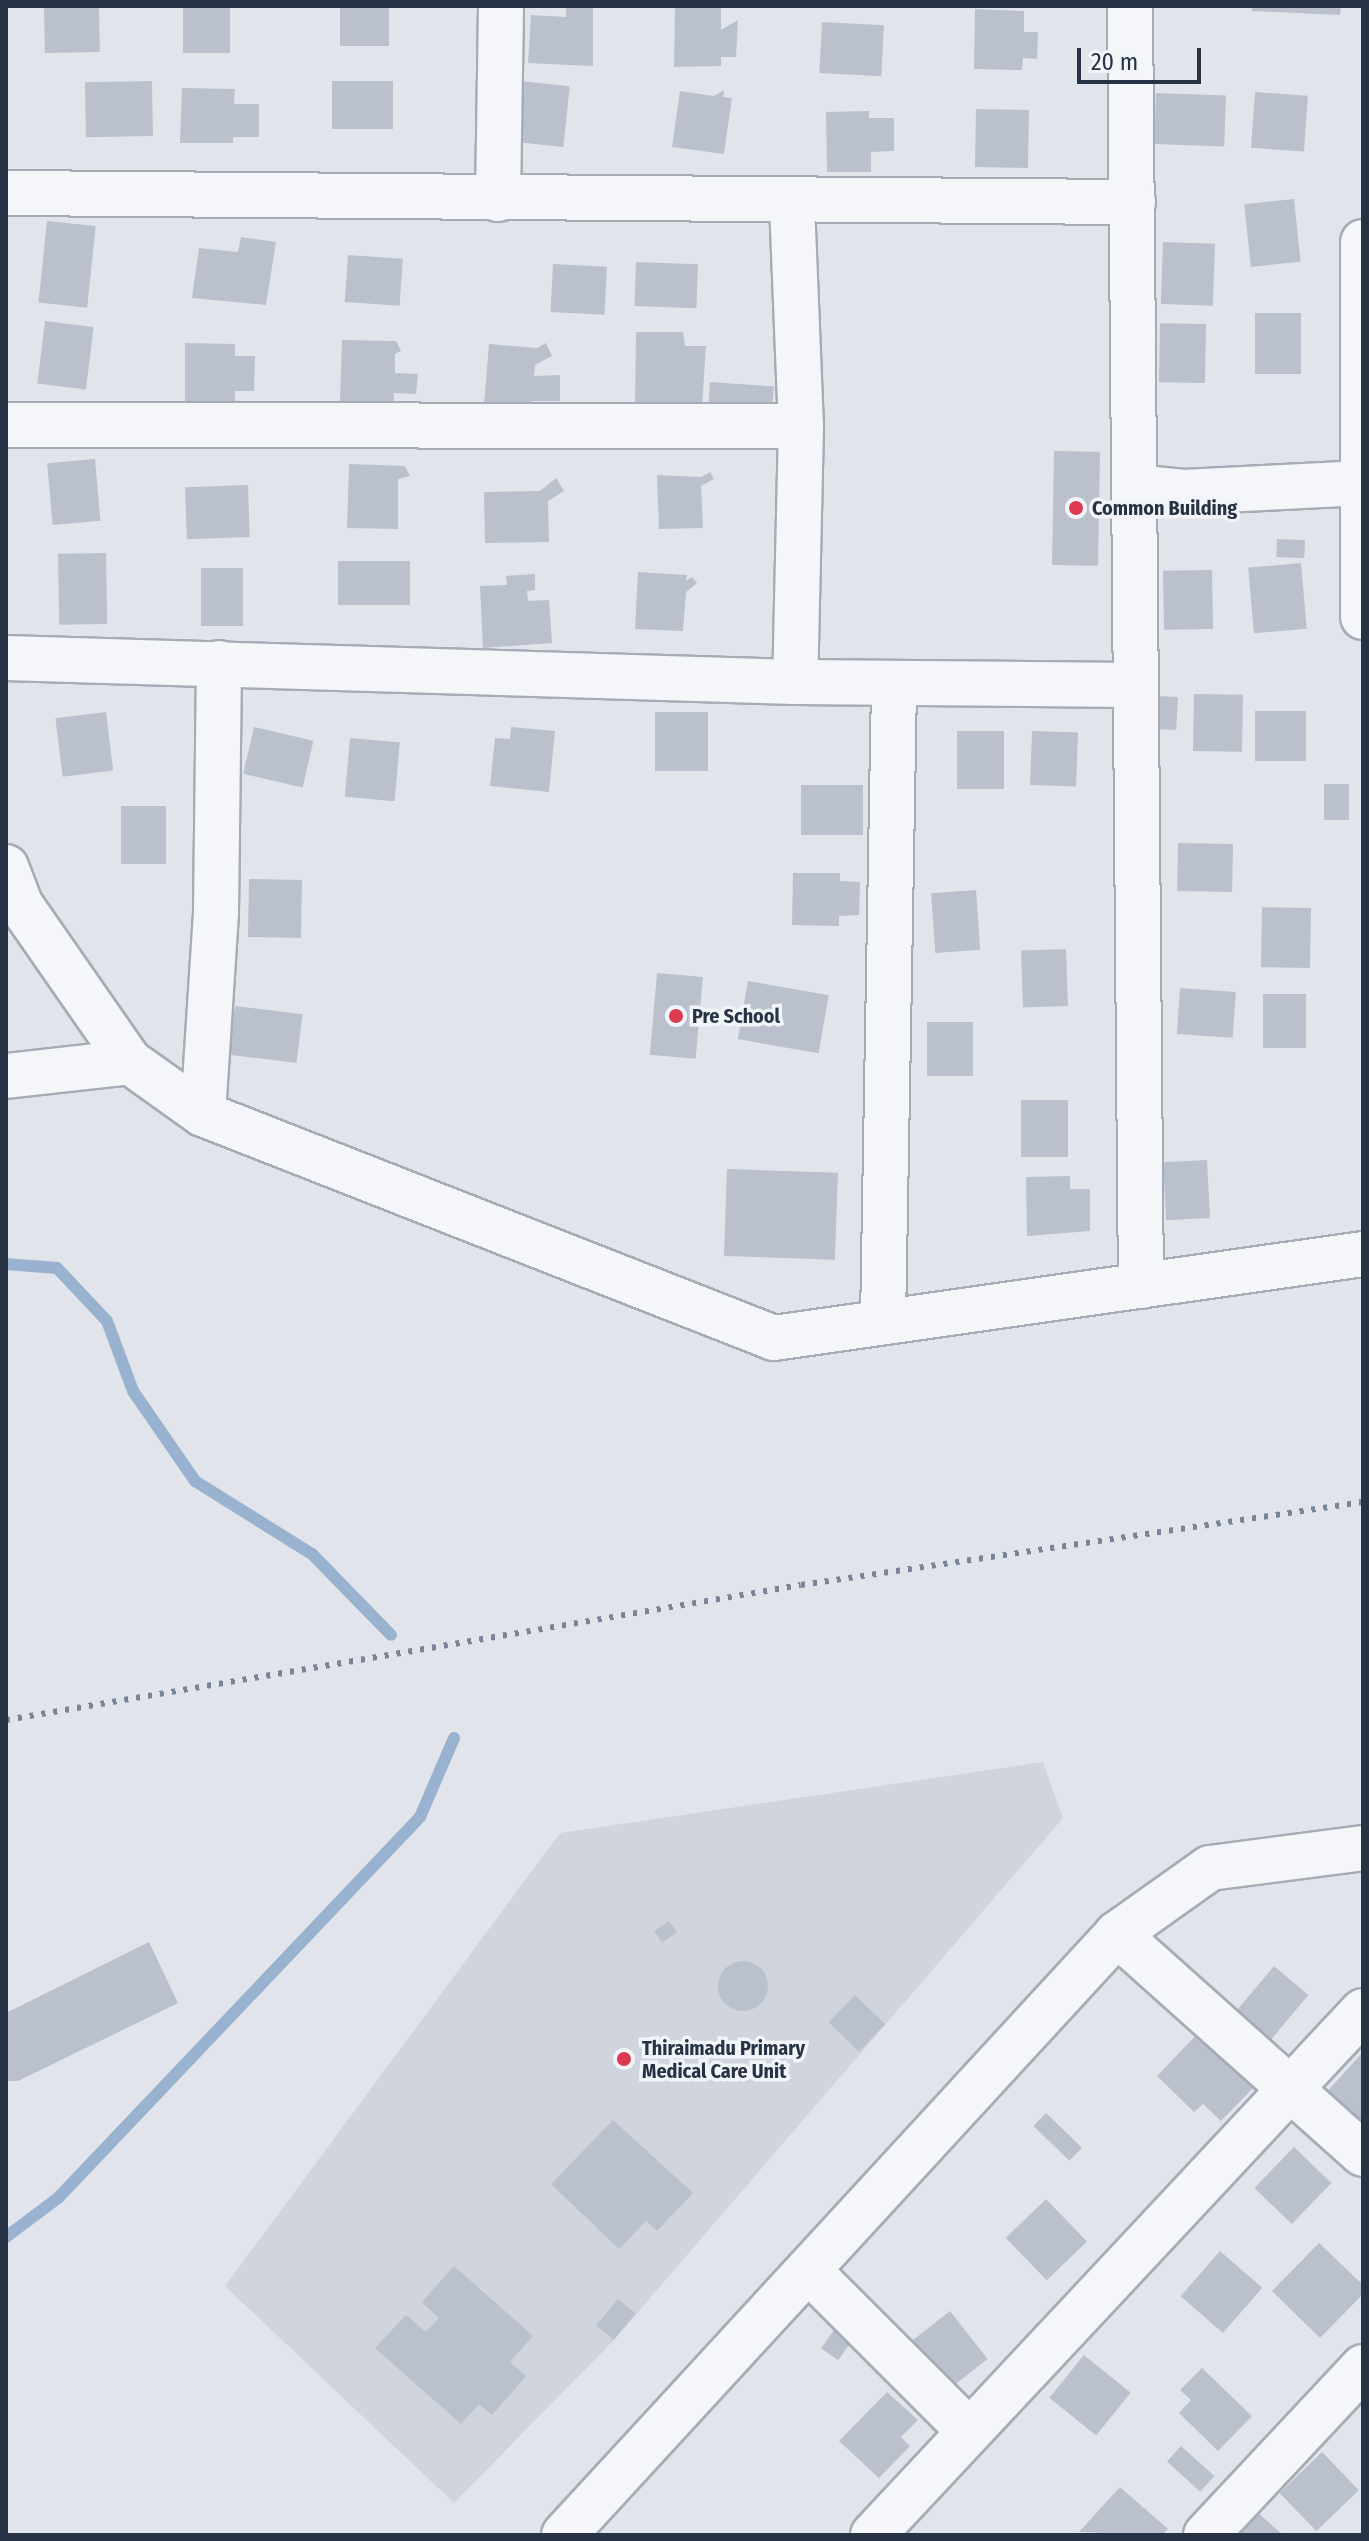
<!DOCTYPE html>
<html>
<head>
<meta charset="utf-8">
<style>
  body { margin:0 }
  #map { position:relative; width:1369px; height:2541px; overflow:hidden; background:#e1e5eb; font-family:"Fira Sans Condensed",sans-serif }
  div>[style] { position:absolute }
  [style*='--x'] { left:calc(var(--x)*1px); top:calc(var(--y)*1px); width:calc(var(--w)*1px); rotate:calc(var(--a)*1deg) }
  .built>* { inset:0; background:#cfd4dd }
  .stream>* { height:12px; margin:-6px; padding:0 6px; transform-origin:6px; border-radius:6px; background:#98b2cf }
  .building>* { inset:0; background:#bac1cc; transform-origin:0 0 }
  .round { border-radius:50% }
  .roads { filter:drop-shadow(2px 0 #a5acb6) drop-shadow(-2px 0 #a5acb6) drop-shadow(0 2px #a5acb6) drop-shadow(0 -2px #a5acb6) }
  .minor>* { height:44px; margin:-22px; padding:0 22px; transform-origin:22px; border-radius:22px; background:#f4f6f9 }
  .rail>* { height:6px; margin-top:-3px; transform-origin:0; background:repeating-linear-gradient(90deg,#798497 0 4px,transparent 0 12px) }
  .dots>* { width:22px; height:22px; translate:-50% -50%; box-sizing:border-box; border:4px solid #f1f4f8; border-radius:50% }
  span { translate:-50% -50%; white-space:nowrap; text-align:center; line-height:1.15; -webkit-text-stroke:7px #f1f4f8; paint-order:stroke }
  .poi-label { font-size:20px; color:#273245; font-weight:700 }
  .left { translate:0 -50%; text-align:left }
  .frame { position:absolute; inset:0; border:8px solid #273245; pointer-events:none }
  .scale { position:absolute; left:1077px; top:48px; width:124px; height:36px; box-sizing:border-box; border:4px solid #273245; border-top:0; padding-left:10px; font-size:24px; line-height:28px; white-space:nowrap; color:#273245; -webkit-text-stroke:6px #f1f4f8; paint-order:stroke }
</style>
</head>
<body>
<div id="map">
  <div class="built">
    <i style="clip-path:polygon(1043px 1762px,1063px 1818px,614px 2340px,454px 2503px,225px 2286px,560px 1833px)"></i>
  </div>
  <div class="stream">
    <i style="--x:6;--y:1264;--w:51;--a:4.5"></i>
    <i style="--x:57;--y:1268;--w:73;--a:46.7"></i>
    <i style="--x:107;--y:1321;--w:75;--a:69.6"></i>
    <i style="--x:133;--y:1391;--w:109;--a:55.4"></i>
    <i style="--x:195;--y:1481;--w:138;--a:32"></i>
    <i style="--x:312;--y:1554;--w:113;--a:45.7"></i>
    <i style="--x:6;--y:2237;--w:65;--a:-36.9"></i>
    <i style="--x:58;--y:2198;--w:526;--a:-46.46"></i>
    <i style="--x:420;--y:1817;--w:86;--a:-66.7"></i>
  </div>
  <div class="building">
    <i style="left:99px;top:6px;width:46px;height:55px;rotate:89deg"></i>
    <i style="left:183px;top:6px;width:47px;height:47px"></i>
    <i style="left:340px;top:6px;width:49px;height:40px"></i>
    <i style="clip-path:polygon(566px 6px,593px 6px,593px 66px,528px 63px,531px 15px,566px 17px)"></i>
    <i style="clip-path:polygon(1252px 6px,1341px 6px,1340px 15px,1252px 11px)"></i>
    <i style="clip-path:polygon(675px 7px,721px 7px,721px 30px,738px 20px,736px 57px,721px 57px,721px 66px,674px 67px)"></i>
    <i style="clip-path:polygon(975px 9px,1024px 11px,1024px 32px,1038px 32px,1037px 59px,1023px 58px,1022px 70px,974px 69px)"></i>
    <i style="left:822px;top:22px;width:62px;height:51px;rotate:3deg"></i>
    <i style="left:152px;top:81px;width:55px;height:67px;rotate:89deg"></i>
    <i style="left:393px;top:81px;width:48px;height:61px;rotate:90deg"></i>
    <i style="left:520px;top:81px;width:50px;height:61px;rotate:6deg"></i>
    <i style="clip-path:polygon(182px 88px,235px 89px,234px 104px,259px 104px,259px 137px,233px 137px,233px 143px,180px 143px)"></i>
    <i style="clip-path:polygon(724px 90px,723px 97px,732px 98px,724px 154px,672px 147px,680px 91px,714px 96px)"></i>
    <i style="left:1255px;top:92px;width:53px;height:56px;rotate:4deg"></i>
    <i style="left:1156px;top:93px;width:70px;height:51px;rotate:2deg"></i>
    <i style="left:976px;top:109px;width:53px;height:58px;rotate:1deg"></i>
    <i style="clip-path:polygon(869px 111px,869px 118px,894px 118px,894px 151px,871px 152px,871px 172px,827px 172px,826px 112px)"></i>
    <i style="left:1294px;top:199px;width:63px;height:50px;rotate:84deg"></i>
    <i style="left:47px;top:221px;width:49px;height:82px;rotate:6deg"></i>
    <i style="clip-path:polygon(241px 237px,276px 242px,266px 305px,192px 298px,199px 248px,238px 252px)"></i>
    <i style="left:1163px;top:242px;width:52px;height:62px;rotate:2deg"></i>
    <i style="left:348px;top:255px;width:55px;height:47px;rotate:4deg"></i>
    <i style="left:636px;top:262px;width:62px;height:44px;rotate:2deg"></i>
    <i style="left:553px;top:264px;width:54px;height:48px;rotate:3deg"></i>
    <i style="left:1255px;top:313px;width:46px;height:61px"></i>
    <i style="left:45px;top:321px;width:49px;height:63px;rotate:7deg"></i>
    <i style="left:1206px;top:324px;width:59px;height:46px;rotate:91deg"></i>
    <i style="clip-path:polygon(636px 332px,683px 332px,685px 346px,706px 346px,702px 407px,635px 407px)"></i>
    <i style="clip-path:polygon(342px 340px,396px 341px,401px 351px,395px 354px,395px 373px,418px 374px,416px 394px,394px 393px,394px 403px,340px 402px)"></i>
    <i style="clip-path:polygon(185px 343px,235px 344px,235px 356px,255px 356px,254px 391px,235px 391px,235px 402px,185px 402px)"></i>
    <i style="clip-path:polygon(546px 343px,552px 356px,535px 365px,534px 376px,560px 375px,560px 401px,532px 401px,531px 409px,484px 406px,489px 344px,537px 348px)"></i>
    <i style="left:710px;top:382px;width:64px;height:34px;rotate:4deg"></i>
    <i style="left:1054px;top:451px;width:46px;height:114px;rotate:1deg"></i>
    <i style="left:95px;top:459px;width:62px;height:48px;rotate:85deg"></i>
    <i style="clip-path:polygon(349px 464px,405px 466px,410px 476px,398px 479px,398px 529px,347px 528px)"></i>
    <i style="clip-path:polygon(710px 472px,714px 479px,701px 486px,703px 528px,659px 529px,657px 475px,701px 477px)"></i>
    <i style="clip-path:polygon(556px 478px,564px 491px,548px 501px,549px 542px,485px 543px,484px 492px,540px 491px)"></i>
    <i style="left:248px;top:485px;width:52px;height:63px;rotate:88deg"></i>
    <i style="left:1277px;top:539px;width:28px;height:18px;rotate:2deg"></i>
    <i style="left:106px;top:553px;width:71px;height:48px;rotate:89deg"></i>
    <i style="left:410px;top:561px;width:44px;height:72px;rotate:90deg"></i>
    <i style="left:1301px;top:563px;width:66px;height:53px;rotate:85deg"></i>
    <i style="left:201px;top:568px;width:42px;height:58px"></i>
    <i style="left:1212px;top:570px;width:59px;height:49px;rotate:89deg"></i>
    <i style="clip-path:polygon(638px 572px,687px 575px,686px 581px,692px 577px,697px 583px,686px 592px,683px 631px,635px 629px)"></i>
    <i style="clip-path:polygon(535px 574px,535px 590px,527px 591px,528px 601px,549px 600px,552px 643px,483px 648px,480px 586px,507px 585px,506px 576px)"></i>
    <i style="left:1194px;top:694px;width:49px;height:57px;rotate:1deg"></i>
    <i style="left:1158px;top:696px;width:20px;height:33px;rotate:3deg"></i>
    <i style="left:1255px;top:711px;width:51px;height:50px"></i>
    <i style="left:106px;top:712px;width:59px;height:51px;rotate:83deg"></i>
    <i style="left:655px;top:712px;width:53px;height:59px"></i>
    <i style="left:254px;top:727px;width:61px;height:48px;rotate:13deg"></i>
    <i style="clip-path:polygon(511px 727px,555px 731px,549px 792px,490px 786px,495px 738px,510px 739px)"></i>
    <i style="left:1004px;top:731px;width:58px;height:47px;rotate:90deg"></i>
    <i style="left:1032px;top:731px;width:46px;height:54px;rotate:2deg"></i>
    <i style="left:350px;top:738px;width:50px;height:59px;rotate:5deg"></i>
    <i style="left:1324px;top:784px;width:25px;height:36px"></i>
    <i style="left:801px;top:785px;width:62px;height:50px"></i>
    <i style="left:121px;top:806px;width:45px;height:58px"></i>
    <i style="left:1178px;top:843px;width:55px;height:48px;rotate:1deg"></i>
    <i style="clip-path:polygon(793px 873px,840px 873px,840px 881px,860px 882px,859px 915px,839px 916px,839px 926px,792px 925px)"></i>
    <i style="left:249px;top:879px;width:53px;height:58px;rotate:1deg"></i>
    <i style="left:976px;top:890px;width:60px;height:45px;rotate:86deg"></i>
    <i style="left:1311px;top:908px;width:60px;height:49px;rotate:91deg"></i>
    <i style="left:1066px;top:949px;width:57px;height:45px;rotate:88deg"></i>
    <i style="left:657px;top:973px;width:46px;height:82px;rotate:5deg"></i>
    <i style="left:748px;top:981px;width:82px;height:59px;rotate:10deg"></i>
    <i style="left:1180px;top:988px;width:56px;height:46px;rotate:4deg"></i>
    <i style="left:1263px;top:994px;width:43px;height:54px"></i>
    <i style="left:235px;top:1006px;width:68px;height:49px;rotate:7deg"></i>
    <i style="left:927px;top:1022px;width:46px;height:54px"></i>
    <i style="left:1021px;top:1100px;width:47px;height:57px"></i>
    <i style="left:1207px;top:1160px;width:58px;height:44px;rotate:87deg"></i>
    <i style="left:727px;top:1169px;width:111px;height:87px;rotate:2deg"></i>
    <i style="clip-path:polygon(1070px 1176px,1070px 1189px,1090px 1189px,1090px 1231px,1027px 1236px,1026px 1177px)"></i>
    <i style="left:669px;top:1921px;width:14px;height:18px;rotate:56deg"></i>
    <i style="clip-path:polygon(149px 1942px,178px 2003px,18px 2081px,6px 2081px,6px 2013px)"></i>
    <i class="round" style="left:718px;top:1961px;width:50px;height:50px"></i>
    <i style="left:1274px;top:1966px;width:45px;height:63px;rotate:40deg"></i>
    <i style="left:855px;top:1995px;width:42px;height:38px;rotate:44deg"></i>
    <i style="clip-path:polygon(1199px 2032px,1254px 2087px,1221px 2121px,1203px 2104px,1194px 2112px,1157px 2076px)"></i>
    <i style="clip-path:polygon(1363px 2052px,1363px 2127px,1325px 2094px)"></i>
    <i style="left:1046px;top:2113px;width:50px;height:18px;rotate:44deg"></i>
    <i style="clip-path:polygon(613px 2120px,693px 2193px,657px 2231px,646px 2221px,619px 2249px,551px 2184px)"></i>
    <i style="left:1294px;top:2147px;width:52px;height:57px;rotate:44deg"></i>
    <i style="left:1046px;top:2199px;width:59px;height:56px;rotate:46deg"></i>
    <i style="clip-path:polygon(1319px 2243px,1363px 2285px,1363px 2294px,1320px 2338px,1272px 2291px)"></i>
    <i style="left:1220px;top:2251px;width:56px;height:60px;rotate:41deg"></i>
    <i style="clip-path:polygon(454px 2266px,533px 2336px,510px 2362px,526px 2376px,492px 2415px,479px 2404px,461px 2424px,375px 2348px,406px 2315px,426px 2332px,439px 2318px,422px 2302px)"></i>
    <i style="left:618px;top:2299px;width:23px;height:34px;rotate:40deg"></i>
    <i style="left:950px;top:2311px;width:61px;height:53px;rotate:52deg"></i>
    <i style="left:836px;top:2327px;width:21px;height:26px;rotate:35deg"></i>
    <i style="left:1084px;top:2355px;width:60px;height:55px;rotate:39deg"></i>
    <i style="clip-path:polygon(1202px 2368px,1252px 2416px,1218px 2451px,1179px 2413px,1191px 2400px,1180px 2390px)"></i>
    <i style="clip-path:polygon(887px 2392px,918px 2420px,901px 2437px,910px 2446px,879px 2478px,839px 2441px)"></i>
    <i style="left:1181px;top:2446px;width:45px;height:21px;rotate:42deg"></i>
    <i style="left:1322px;top:2452px;width:53px;height:59px;rotate:46deg"></i>
    <i style="clip-path:polygon(1120px 2487px,1168px 2529px,1162px 2535px,1079px 2532px)"></i>
    <i style="clip-path:polygon(1257px 2512px,1283px 2535px,1237px 2535px)"></i>
  </div>
  <div class="roads">
    <div class="minor">
      <i style="--x:1130;--y:6;--w:1280;--a:89.51"></i>
      <i style="--x:6;--y:193;--w:1127;--a:0.46"></i>
      <i style="--x:498;--y:199;--w:193;--a:-89.1"></i>
      <i style="--x:792;--y:203;--w:223;--a:87.7"></i>
      <i style="--x:801;--y:426;--w:256;--a:91.3"></i>
      <i style="--x:1363;--y:242;--w:375;--a:90"></i>
      <i style="--x:6;--y:425;--w:795;--a:0.07"></i>
      <i style="--x:1134;--y:487;--w:50;--a:5.7"></i>
      <i style="--x:1184;--y:492;--w:179;--a:-2.9"></i>
      <i style="--x:6;--y:658;--w:789;--a:1.74"></i>
      <i style="--x:795;--y:682;--w:339;--a:0.5"></i>
      <i style="--x:6;--y:867;--w:40;--a:69"></i>
      <i style="--x:20;--y:904;--w:193;--a:55.2"></i>
      <i style="--x:130;--y:1062;--w:90;--a:35.5"></i>
      <i style="--x:203;--y:1114;--w:613;--a:21.42"></i>
      <i style="--x:774;--y:1338;--w:595;--a:-8.12"></i>
      <i style="--x:6;--y:1076;--w:125;--a:-6.4"></i>
      <i style="--x:203;--y:1114;--w:203;--a:-86.3"></i>
      <i style="--x:216;--y:911;--w:248;--a:-89.3"></i>
      <i style="--x:883;--y:1322;--w:639;--a:-89.01"></i>
      <i style="--x:1117;--y:1934;--w:330;--a:41.8"></i>
      <i style="--x:808;--y:2270;--w:228;--a:45"></i>
      <i style="--x:564;--y:2535;--w:817;--a:-47.38"></i>
      <i style="--x:1117;--y:1934;--w:114;--a:-35.4"></i>
      <i style="--x:1210;--y:1868;--w:154;--a:-7.4"></i>
      <i style="--x:873;--y:2535;--w:717;--a:-46.92"></i>
      <i style="--x:1206;--y:2535;--w:230;--a:-46.9"></i>
    </div>
  </div>
  <div class="rail">
    <i style="--x:6;--y:1720;--w:806;--a:-9.64"></i>
    <i style="--x:801;--y:1585;--w:568;--a:-8.4"></i>
  </div>
  <div class="dots">
    <i style="left:1076px;top:508px;background:#dd3951"></i>
    <i style="left:676px;top:1016px;background:#dd3951"></i>
    <i style="left:624px;top:2059px;background:#dd3951"></i>
  </div>
  <div class="poi-label">
    <span class="left" style="left:1092px;top:508px">Common Building</span>
    <span class="left" style="left:692px;top:1016px">Pre School</span>
    <span class="left" style="left:642px;top:2060px">Thiraimadu Primary<br>Medical Care Unit</span>
  </div>
  <div class="frame"></div>
  <div class="scale">20 m</div>
</div>
</body>
</html>
